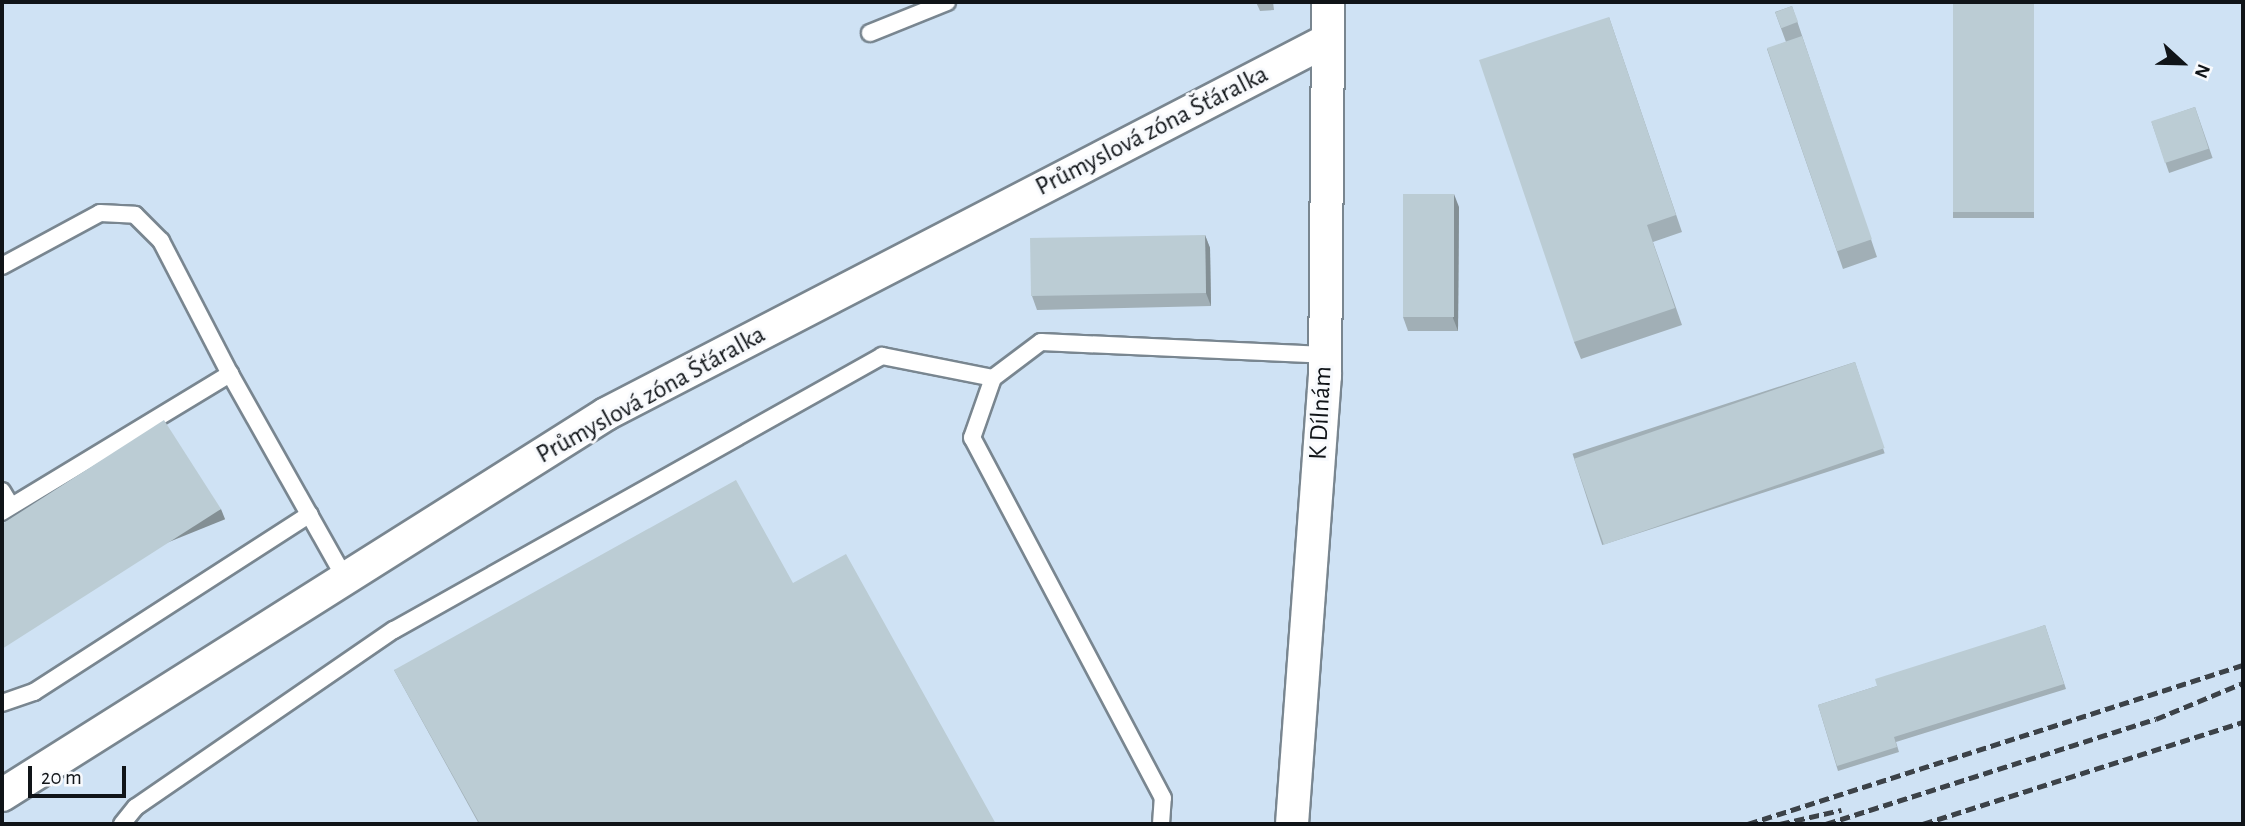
<!DOCTYPE html>
<html>
<head>
<meta charset="utf-8">
<style>
  body { margin:0 }
  #map { position:relative; width:2245px; height:826px; overflow:hidden; background:#e1effb; font-family:"Alegreya Sans",sans-serif }
  div>[style] { position:absolute }
  [style*='--x'] { left:calc(var(--x)*1px); top:calc(var(--y)*1px); width:calc(var(--w)*1px); rotate:calc(var(--a)*1deg) }
  .built>* { inset:0; background:#cfe2f4; transform-origin:0 0 }
  .roads { filter:drop-shadow(2px 0 #798690) drop-shadow(-2px 0 #798690) drop-shadow(0 2px #798690) drop-shadow(0 -2px #798690) }
  .lane>* { height:16px; margin:-8px; padding:0 8px; transform-origin:8px; border-radius:8px; background:#fff }
  .street>* { height:32px; margin:-16px; padding:0 16px; transform-origin:16px; border-radius:16px; background:#fff }
  .rail>* { height:5px; margin-top:-2.5px; transform-origin:0; background:repeating-linear-gradient(90deg,#3c4248 0 10px,transparent 0 15px) }
  .wall>* { inset:0; background:#a1afb6; transform-origin:0 0 }
  .shaded-wall>* { inset:0; background:#838f94; transform-origin:0 0 }
  .building>* { inset:0; background:#bbccd4; transform-origin:0 0 }
  span { translate:-50% -50%; white-space:nowrap; text-align:center; line-height:1.15; -webkit-text-stroke:6px #f8fafd; paint-order:stroke }
  .street-label { font-size:26px; color:#101418 }
  .frame { position:absolute; inset:0; border:4px solid #101418; pointer-events:none }
  .north { position:absolute; left:2147px; top:28px; width:70px; height:70px; -webkit-text-stroke:5px #f8fafd; paint-order:stroke; rotate:112deg; font-size:19px; font-weight:700; line-height:28px; text-align:center; color:#101418 }
  .north::after { content:''; display:block; margin:auto; width:24px; height:32px; background:#101418; clip-path:polygon(50% 0,100% 100%,50% 72%,0 100%) }
  .scale { position:absolute; left:28px; top:766px; width:98px; height:32px; box-sizing:border-box; border:4px solid #101418; border-top:0; padding-left:9px; font-size:21px; line-height:24px; white-space:nowrap; color:#101418; -webkit-text-stroke:5px #f8fafd; paint-order:stroke }
</style>
</head>
<body>
<div id="map">
  <div class="built">
    <i style="left:2px;top:2px;width:2241px;height:822px"></i>
  </div>
  <div class="roads">
    <div class="lane">
      <i style="--x:870;--y:33;--w:83;--a:-21.9"></i>
      <i style="--x:2;--y:266;--w:111;--a:-28.4"></i>
      <i style="--x:100;--y:213;--w:35;--a:3"></i>
      <i style="--x:135;--y:215;--w:37;--a:45"></i>
      <i style="--x:161;--y:241;--w:150;--a:62.6"></i>
      <i style="--x:230;--y:374;--w:234;--a:60.6"></i>
      <i style="--x:2;--y:491;--w:17;--a:59"></i>
      <i style="--x:2;--y:512;--w:267;--a:-31.2"></i>
      <i style="--x:2;--y:703;--w:34;--a:-19"></i>
      <i style="--x:34;--y:692;--w:328;--a:-32.8"></i>
      <i style="--x:122;--y:824;--w:22;--a:-51"></i>
      <i style="--x:136;--y:807;--w:313;--a:-34.5"></i>
      <i style="--x:394;--y:630;--w:560;--a:-29.31"></i>
      <i style="--x:882;--y:356;--w:113;--a:11.2"></i>
      <i style="--x:1161;--y:824;--w:26;--a:-86"></i>
      <i style="--x:1163;--y:798;--w:408;--a:-117.9"></i>
      <i style="--x:972;--y:438;--w:64;--a:-70.7"></i>
      <i style="--x:993;--y:378;--w:60;--a:-36.9"></i>
      <i style="--x:1041;--y:342;--w:284;--a:2.6"></i>
    </div>
    <div class="street">
      <i style="--x:2;--y:795;--w:714;--a:-32.24"></i>
      <i style="--x:606;--y:414;--w:811;--a:-27.39"></i>
      <i style="--x:1292;--y:824;--w:449;--a:-85.8"></i>
      <i style="--x:1325;--y:376;--w:374;--a:-89.5"></i>
    </div>
  </div>
  <div class="rail">
    <i style="--x:1748;--y:824;--w:520;--a:-17.81"></i>
    <i style="--x:1780;--y:824;--w:63;--a:-12.9"></i>
    <i style="--x:1826;--y:824;--w:346;--a:-17.7"></i>
    <i style="--x:2156;--y:719;--w:94;--a:-22.5"></i>
    <i style="--x:1923;--y:824;--w:336;--a:-17.7"></i>
  </div>
  <div class="wall">
    <i style="clip-path:polygon(1256px 2px,1273px 2px,1274px 10px,1260px 11px)"></i>
    <i style="left:1953px;top:2px;width:81px;height:216px"></i>
    <i style="clip-path:polygon(1792px 6px,1877px 257px,1843px 269px,1767px 49px,1786px 42px,1775px 12px)"></i>
    <i style="clip-path:polygon(1609px 17px,1682px 232px,1653px 242px,1682px 325px,1581px 359px,1574px 342px)"></i>
    <i style="left:2195px;top:107px;width:54px;height:46px;rotate:71deg"></i>
    <i style="clip-path:polygon(1459px 207px,1458px 331px,1408px 331px,1403px 317px)"></i>
    <i style="clip-path:polygon(1205px 235px,1210px 248px,1211px 306px,1037px 310px,1032px 296px)"></i>
    <i style="left:1855px;top:362px;width:96px;height:297px;rotate:72deg"></i>
    <i style="clip-path:polygon(793px 583px,996px 824px,479px 824px,394px 670px)"></i>
    <i style="clip-path:polygon(2045px 625px,2066px 689px,1896px 742px,1899px 752px,1838px 771px,1818px 705px,1877px 686px)"></i>
  </div>
  <div class="shaded-wall">
    <i style="clip-path:polygon(1454px 194px,1459px 207px,1458px 331px,1453px 318px)"></i>
    <i style="clip-path:polygon(1205px 235px,1210px 248px,1211px 306px,1206px 293px)"></i>
    <i style="left:221px;top:509px;width:11px;height:260px;rotate:68deg"></i>
  </div>
  <div class="building">
    <i style="left:1953px;top:2px;width:81px;height:210px"></i>
    <i style="left:1792px;top:6px;width:17px;height:18px;rotate:69deg"></i>
    <i style="clip-path:polygon(1609px 17px,1676px 215px,1647px 225px,1675px 308px,1574px 342px,1479px 60px)"></i>
    <i style="left:1802px;top:36px;width:215px;height:37px;rotate:71deg"></i>
    <i style="left:2195px;top:107px;width:44px;height:46px;rotate:72deg"></i>
    <i style="left:1403px;top:194px;width:51px;height:123px"></i>
    <i style="left:1205px;top:235px;width:58px;height:175px;rotate:89deg"></i>
    <i style="left:1855px;top:362px;width:91px;height:297px;rotate:71deg"></i>
    <i style="clip-path:polygon(164px 420px,221px 509px,2px 649px,2px 524px)"></i>
    <i style="clip-path:polygon(736px 480px,793px 583px,846px 554px,996px 824px,480px 824px,394px 670px)"></i>
    <i style="clip-path:polygon(2045px 625px,2064px 684px,1894px 737px,1897px 747px,1837px 766px,1818px 705px,1877px 686px,1875px 679px)"></i>
  </div>
  <div class="street-label">
    <span style="left:1152px;top:131px;rotate:-27deg">Průmyslová zóna Šťáralka</span>
    <span style="left:651px;top:395px;rotate:-29deg">Průmyslová zóna Šťáralka</span>
    <span style="left:1321px;top:413px;rotate:-87deg">K Dílnám</span>
  </div>
  <div class="frame"></div>
  <div class="north">N</div>
  <div class="scale">20 m</div>
</div>
</body>
</html>
